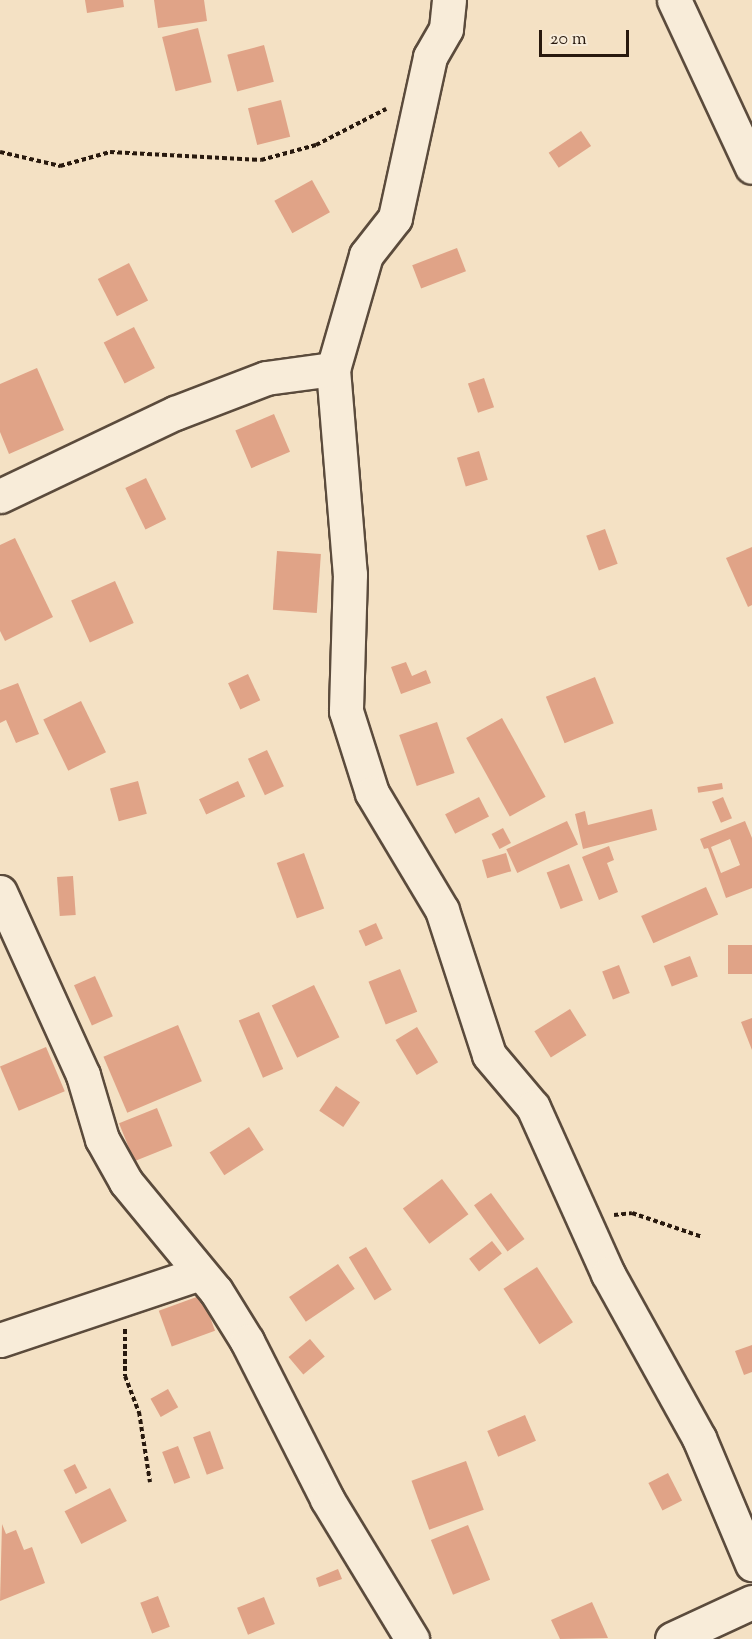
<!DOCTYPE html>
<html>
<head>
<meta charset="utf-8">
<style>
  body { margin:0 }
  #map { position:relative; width:752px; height:1639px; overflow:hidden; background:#f4e1c4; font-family:"Sorts Mill Goudy",serif }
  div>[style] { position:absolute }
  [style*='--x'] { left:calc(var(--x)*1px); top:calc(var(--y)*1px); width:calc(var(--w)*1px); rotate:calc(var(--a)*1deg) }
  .building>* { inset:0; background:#e0a387; transform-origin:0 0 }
  .path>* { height:4px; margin-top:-2px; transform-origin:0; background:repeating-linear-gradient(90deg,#28190e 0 4.5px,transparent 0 7.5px) }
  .roads { filter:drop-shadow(2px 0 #5b4b3c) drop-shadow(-2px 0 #5b4b3c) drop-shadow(0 2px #5b4b3c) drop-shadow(0 -2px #5b4b3c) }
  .minor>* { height:33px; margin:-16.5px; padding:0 16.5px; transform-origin:16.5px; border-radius:16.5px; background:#f8ecd9 }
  span { translate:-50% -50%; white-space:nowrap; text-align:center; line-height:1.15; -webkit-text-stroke:4.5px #f8ecd9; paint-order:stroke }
  .scale { position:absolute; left:539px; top:30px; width:90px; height:27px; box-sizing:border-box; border:3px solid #28190e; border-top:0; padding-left:8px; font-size:18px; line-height:21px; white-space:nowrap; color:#28190e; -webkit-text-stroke:4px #f8ecd9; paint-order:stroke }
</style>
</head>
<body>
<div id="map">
  <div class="building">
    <i style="clip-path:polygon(85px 0,123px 0,124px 7px,87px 13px)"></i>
    <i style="clip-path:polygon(154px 0,204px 0,207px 21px,158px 28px)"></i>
    <i style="left:198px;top:28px;width:56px;height:37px;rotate:76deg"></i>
    <i style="left:264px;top:45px;width:38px;height:38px;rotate:75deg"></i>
    <i style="left:281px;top:100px;width:38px;height:34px;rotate:76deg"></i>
    <i style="left:581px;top:131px;width:18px;height:39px;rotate:56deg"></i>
    <i style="left:312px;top:180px;width:37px;height:43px;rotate:61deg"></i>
    <i style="left:457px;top:248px;width:25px;height:48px;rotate:69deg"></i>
    <i style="left:129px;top:263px;width:42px;height:35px;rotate:63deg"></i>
    <i style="left:134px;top:327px;width:46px;height:34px;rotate:63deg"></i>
    <i style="clip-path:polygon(37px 368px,64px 430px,9px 454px,0 432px,0 384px)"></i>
    <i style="left:484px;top:378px;width:31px;height:17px;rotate:71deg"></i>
    <i style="left:274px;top:414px;width:41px;height:42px;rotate:67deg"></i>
    <i style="left:479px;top:451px;width:30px;height:23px;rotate:73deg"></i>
    <i style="left:146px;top:478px;width:46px;height:23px;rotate:64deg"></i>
    <i style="left:605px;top:529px;width:37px;height:20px;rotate:70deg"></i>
    <i style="clip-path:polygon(15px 538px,53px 617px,5px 641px,0 631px,0 545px)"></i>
    <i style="clip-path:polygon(752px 547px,752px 605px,748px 607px,726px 558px)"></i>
    <i style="left:277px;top:551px;width:44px;height:59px;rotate:4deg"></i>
    <i style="left:115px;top:581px;width:46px;height:48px;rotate:66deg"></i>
    <i style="clip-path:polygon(406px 662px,412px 676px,426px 670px,431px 683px,401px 694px,391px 667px)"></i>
    <i style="left:248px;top:674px;width:29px;height:22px;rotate:65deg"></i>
    <i style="left:595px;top:677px;width:50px;height:53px;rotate:68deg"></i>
    <i style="clip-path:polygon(18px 683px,39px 734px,16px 743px,6px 720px,0 723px,0 690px)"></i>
    <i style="left:81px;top:701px;width:57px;height:42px;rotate:64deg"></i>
    <i style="left:502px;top:718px;width:90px;height:41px;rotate:61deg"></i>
    <i style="left:437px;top:722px;width:54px;height:40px;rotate:71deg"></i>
    <i style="left:267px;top:750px;width:40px;height:21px;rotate:65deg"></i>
    <i style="left:138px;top:781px;width:34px;height:29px;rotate:75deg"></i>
    <i style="left:238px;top:781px;width:17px;height:43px;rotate:65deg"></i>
    <i style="left:722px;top:783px;width:6px;height:25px;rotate:81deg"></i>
    <i style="left:479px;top:797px;width:22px;height:38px;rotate:63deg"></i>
    <i style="left:723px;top:797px;width:23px;height:12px;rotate:67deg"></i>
    <i style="clip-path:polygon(652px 809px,657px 830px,583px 849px,575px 814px,585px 811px,588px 825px)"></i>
    <i style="left:567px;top:821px;width:26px;height:67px;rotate:65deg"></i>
    <i style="clip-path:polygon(evenodd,745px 821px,752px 838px,752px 888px,726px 898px,708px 848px,704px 849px,700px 839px,745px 821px,730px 839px,740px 865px,721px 873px,711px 847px,730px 839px)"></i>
    <i style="left:503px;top:828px;width:17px;height:13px;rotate:62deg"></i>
    <i style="clip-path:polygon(609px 846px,614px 860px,607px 863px,618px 892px,599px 900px,582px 857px)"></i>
    <i style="left:304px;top:853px;width:59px;height:29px;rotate:70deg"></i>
    <i style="left:506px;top:853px;width:19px;height:25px;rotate:74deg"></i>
    <i style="left:569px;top:864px;width:39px;height:24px;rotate:69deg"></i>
    <i style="left:73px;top:876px;width:39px;height:16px;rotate:86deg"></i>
    <i style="left:706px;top:887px;width:30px;height:71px;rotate:66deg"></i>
    <i style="left:376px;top:923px;width:17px;height:19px;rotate:66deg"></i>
    <i style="left:752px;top:945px;width:29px;height:24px;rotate:90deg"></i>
    <i style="left:690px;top:956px;width:22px;height:28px;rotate:69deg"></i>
    <i style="left:619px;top:965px;width:30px;height:18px;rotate:69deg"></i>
    <i style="left:400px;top:969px;width:46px;height:34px;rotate:68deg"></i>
    <i style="left:95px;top:976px;width:44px;height:23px;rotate:66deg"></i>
    <i style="left:314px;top:985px;width:58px;height:47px;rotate:64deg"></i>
    <i style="left:570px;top:1009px;width:31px;height:42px;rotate:58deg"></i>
    <i style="left:259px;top:1012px;width:62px;height:22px;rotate:67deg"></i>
    <i style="clip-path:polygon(752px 1018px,752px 1050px,741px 1022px)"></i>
    <i style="left:178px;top:1025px;width:61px;height:81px;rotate:67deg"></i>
    <i style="left:417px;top:1027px;width:41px;height:25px;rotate:59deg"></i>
    <i style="left:46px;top:1047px;width:48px;height:50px;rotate:67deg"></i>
    <i style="left:336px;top:1086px;width:29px;height:30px;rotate:34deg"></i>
    <i style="left:157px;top:1108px;width:41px;height:41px;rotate:68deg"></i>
    <i style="left:249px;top:1127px;width:27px;height:47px;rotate:57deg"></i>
    <i style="left:442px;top:1179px;width:44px;height:49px;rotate:53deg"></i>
    <i style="left:491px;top:1193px;width:57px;height:21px;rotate:54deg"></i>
    <i style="left:492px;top:1241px;width:16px;height:29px;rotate:52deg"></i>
    <i style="left:366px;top:1247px;width:50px;height:20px;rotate:59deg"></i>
    <i style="left:338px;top:1264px;width:30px;height:59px;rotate:56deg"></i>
    <i style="left:537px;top:1267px;width:66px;height:40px;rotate:57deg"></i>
    <i style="left:202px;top:1295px;width:38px;height:46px;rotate:70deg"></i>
    <i style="left:310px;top:1339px;width:23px;height:28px;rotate:50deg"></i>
    <i style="clip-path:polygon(752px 1345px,752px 1372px,744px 1375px,735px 1351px)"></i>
    <i style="left:168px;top:1389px;width:21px;height:20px;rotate:61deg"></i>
    <i style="left:525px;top:1415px;width:28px;height:41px;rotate:67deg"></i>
    <i style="left:210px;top:1431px;width:40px;height:18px;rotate:70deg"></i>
    <i style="left:178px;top:1446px;width:34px;height:17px;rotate:69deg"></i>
    <i style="left:466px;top:1461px;width:52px;height:58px;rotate:70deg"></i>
    <i style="left:75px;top:1464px;width:27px;height:13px;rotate:63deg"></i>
    <i style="left:668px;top:1473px;width:31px;height:22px;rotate:63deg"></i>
    <i style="left:110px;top:1488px;width:37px;height:51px;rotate:63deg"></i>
    <i style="clip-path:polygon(2px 1524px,6px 1534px,16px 1530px,24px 1550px,32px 1547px,45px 1583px,0 1601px)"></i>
    <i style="left:468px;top:1525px;width:59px;height:40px;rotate:68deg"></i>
    <i style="clip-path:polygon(338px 1569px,342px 1579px,319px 1587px,316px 1578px)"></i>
    <i style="left:158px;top:1596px;width:33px;height:19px;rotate:69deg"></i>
    <i style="left:264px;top:1597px;width:29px;height:29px;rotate:68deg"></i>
    <i style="clip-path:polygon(592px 1602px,608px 1638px,560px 1639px,551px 1620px)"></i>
  </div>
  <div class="path">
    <i style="--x:0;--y:152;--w:62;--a:13.1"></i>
    <i style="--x:60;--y:166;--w:52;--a:-15.6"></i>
    <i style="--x:110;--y:152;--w:151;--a:3"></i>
    <i style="--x:261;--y:160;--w:57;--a:-15.3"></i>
    <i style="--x:316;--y:145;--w:79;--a:-27.2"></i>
    <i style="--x:614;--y:1215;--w:18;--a:-6"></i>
    <i style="--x:632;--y:1213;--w:74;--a:18.9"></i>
    <i style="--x:125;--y:1329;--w:47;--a:90"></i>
    <i style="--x:125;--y:1376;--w:39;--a:69"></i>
    <i style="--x:139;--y:1412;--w:71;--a:81.1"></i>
  </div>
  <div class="roads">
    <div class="minor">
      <i style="--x:449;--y:0;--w:29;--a:96"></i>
      <i style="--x:446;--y:29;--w:32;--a:120"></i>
      <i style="--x:430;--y:57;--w:165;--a:102.3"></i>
      <i style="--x:395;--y:218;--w:47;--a:128.1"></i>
      <i style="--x:366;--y:255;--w:119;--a:106.1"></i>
      <i style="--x:333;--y:369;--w:206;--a:85.3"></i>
      <i style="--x:350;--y:574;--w:137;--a:91.7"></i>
      <i style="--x:346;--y:711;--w:86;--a:72.4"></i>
      <i style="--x:372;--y:793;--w:136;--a:59.1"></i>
      <i style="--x:442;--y:910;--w:152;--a:72"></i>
      <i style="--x:489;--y:1055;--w:68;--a:49.8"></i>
      <i style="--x:533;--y:1107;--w:183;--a:65.8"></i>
      <i style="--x:608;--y:1274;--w:188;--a:61"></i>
      <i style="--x:699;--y:1438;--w:137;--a:67.2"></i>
      <i style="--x:674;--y:0;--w:184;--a:65"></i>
      <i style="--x:0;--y:496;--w:194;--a:-25.4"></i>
      <i style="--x:175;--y:413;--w:97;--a:-21"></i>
      <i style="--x:266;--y:378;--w:68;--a:-7.7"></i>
      <i style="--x:0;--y:892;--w:201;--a:65.6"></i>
      <i style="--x:83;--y:1075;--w:67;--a:73.5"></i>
      <i style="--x:102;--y:1139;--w:49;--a:60.8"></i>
      <i style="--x:126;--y:1182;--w:141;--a:50.5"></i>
      <i style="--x:216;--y:1291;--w:59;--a:58.2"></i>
      <i style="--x:247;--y:1341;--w:177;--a:63.1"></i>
      <i style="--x:327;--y:1499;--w:164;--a:58.7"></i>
      <i style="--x:0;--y:1340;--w:211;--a:-18.5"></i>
      <i style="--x:672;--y:1639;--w:88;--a:-24.8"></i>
    </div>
  </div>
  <div class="scale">20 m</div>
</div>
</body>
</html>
